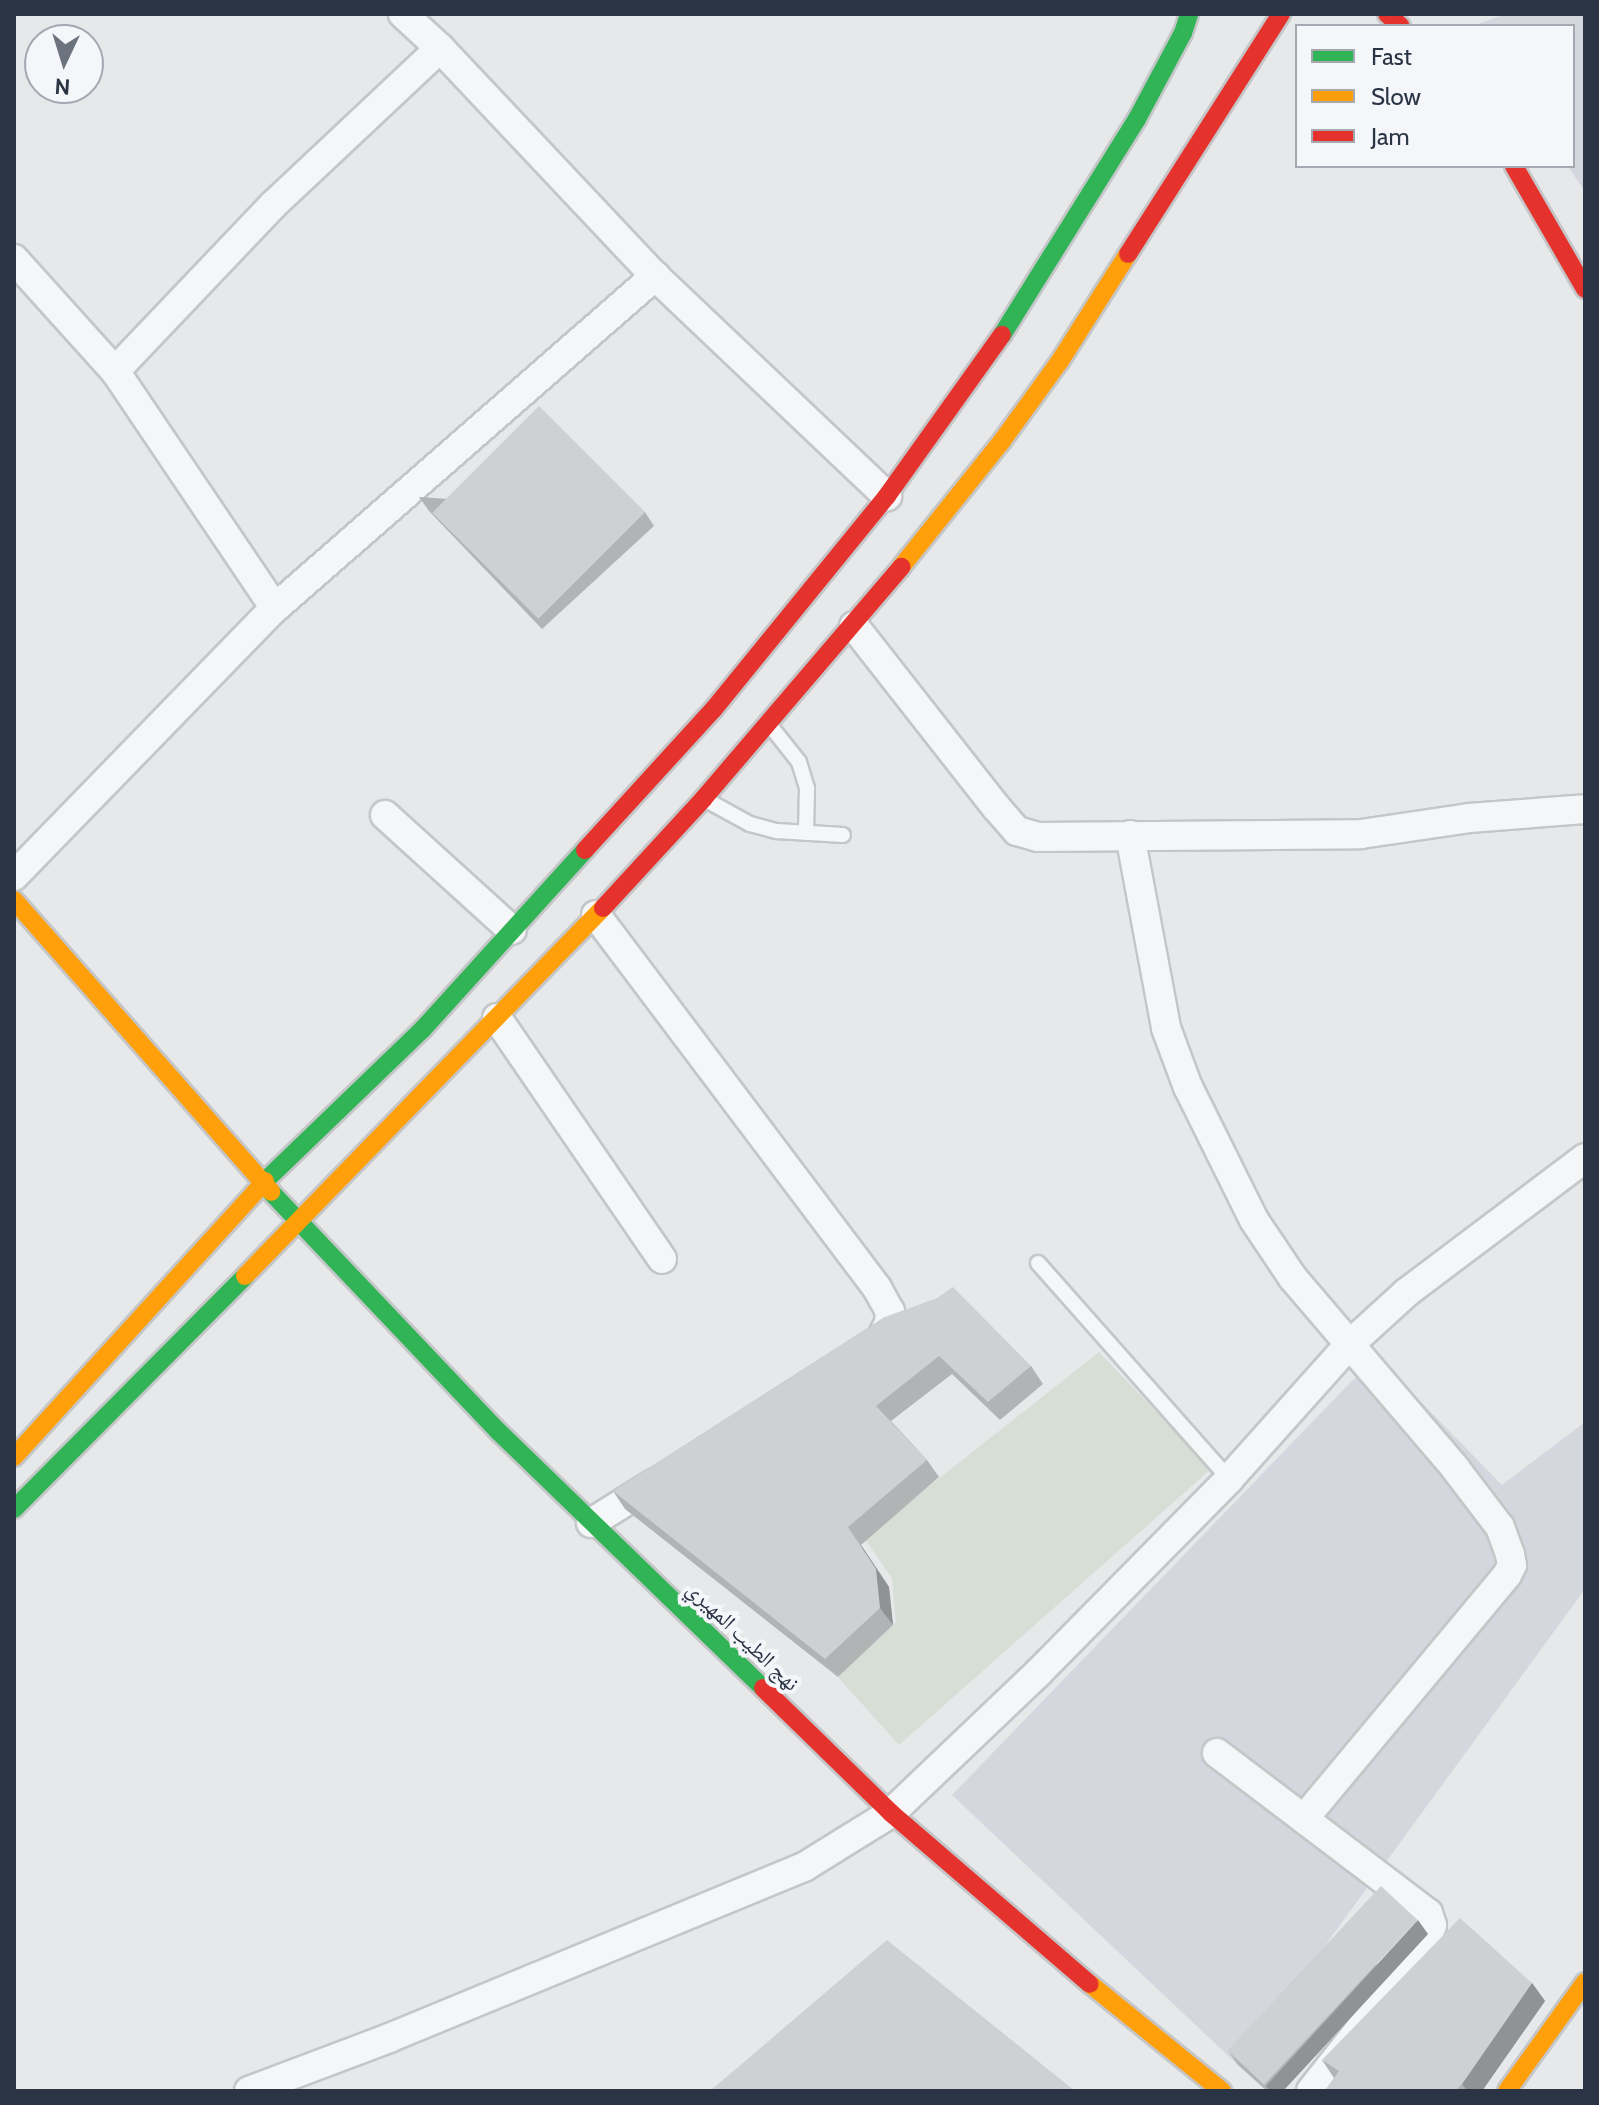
<!DOCTYPE html>
<html>
<head>
<meta charset="utf-8">
<style>
  body { margin:0 }
  #map { position:relative; width:1599px; height:2105px; overflow:hidden; background:#e6e8ea; font-family:Cabin,"Noto Naskh Arabic",sans-serif }
  div>[style] { position:absolute }
  [style*='--x'] { left:calc(var(--x)*1px); top:calc(var(--y)*1px); width:calc(var(--w)*1px); rotate:calc(var(--a)*1deg) }
  .built>* { inset:0; background:#d4d7dd }
  .green>* { inset:0; background:#d6ded6 }
  .roads { filter:drop-shadow(2px 0 #c4c6c8) drop-shadow(-2px 0 #c4c6c8) drop-shadow(0 2px #c4c6c8) drop-shadow(0 -2px #c4c6c8) }
  .lane>* { height:14px; margin:-7px; padding:0 7px; transform-origin:7px; border-radius:7px; background:#f5f6f7 }
  .street>* { height:28px; margin:-14px; padding:0 14px; transform-origin:14px; border-radius:14px; background:#f5f6f7 }
  .fast>* { height:18px; margin:-9px; padding:0 9px; transform-origin:9px; border-radius:9px; background:#30b455 }
  .slow>* { height:18px; margin:-9px; padding:0 9px; transform-origin:9px; border-radius:9px; background:#ff9f0a }
  .jam>* { height:18px; margin:-9px; padding:0 9px; transform-origin:9px; border-radius:9px; background:#e5322d }
  .wall>* { inset:0; background:#b1b3b5 }
  .shaded-wall>* { inset:0; background:#909294 }
  .building>* { inset:0; background:#ced0d3; transform-origin:0 0 }
  span { translate:-50% -50%; white-space:nowrap; text-align:center; line-height:1.15; -webkit-text-stroke:8px #f4f6f9; paint-order:stroke }
  .street-label { font-size:22px; color:#2b3445 }
  .frame { position:absolute; inset:0; border:16px solid #2b3445; pointer-events:none }
  .legend { position:absolute; left:1295px; top:24px; width:280px; height:144px; box-sizing:border-box; background:#f4f6f9; border:2px solid #a4a8b1; margin:0; padding:10px 14px; list-style:none; font-size:24px; color:#2b3445 }
  .legend li { display:flex; align-items:center; gap:16px; height:40px }
  .legend b { width:40px; border:2px solid #a4a8b1 }
  .north { position:absolute; left:24px; top:24px; width:80px; height:80px; box-sizing:border-box; background:#f4f6f9; border:2px solid #a4a8b1; border-radius:50%; rotate:184deg; font-size:22px; font-weight:700; line-height:32px; text-align:center; color:#2b3445 }
  .north::after { content:''; display:block; margin:auto; width:28px; height:36px; background:#6c737f; clip-path:polygon(50% 0,100% 100%,50% 72%,0 100%) }
</style>
</head>
<body>
<div id="map">
  <div class="built">
    <i style="clip-path:polygon(1506px 14px,1585px 14px,1585px 192px,1568px 166px,1573px 166px,1573px 26px,1478px 24px)"></i>
    <i style="clip-path:polygon(1376px 1356px,1502px 1485px,1585px 1422px,1585px 1589px,1238px 2065px,952px 1795px)"></i>
  </div>
  <div class="green">
    <i style="clip-path:polygon(1099px 1352px,1211px 1469px,899px 1745px,838px 1677px,896px 1622px,892px 1578px,864px 1538px)"></i>
  </div>
  <div class="roads">
    <div class="lane">
      <i style="--x:772;--y:728;--w:43;--a:51.5"></i>
      <i style="--x:799;--y:762;--w:27;--a:73"></i>
      <i style="--x:807;--y:788;--w:45;--a:91.3"></i>
      <i style="--x:708;--y:801;--w:48;--a:28.7"></i>
      <i style="--x:750;--y:824;--w:28;--a:15"></i>
      <i style="--x:777;--y:831;--w:66;--a:3.5"></i>
      <i style="--x:1038;--y:1263;--w:288;--a:48.5"></i>
    </div>
    <div class="street">
      <i style="--x:403;--y:14;--w:50;--a:42.6"></i>
      <i style="--x:440;--y:48;--w:313;--a:46.7"></i>
      <i style="--x:655;--y:276;--w:320;--a:43.5"></i>
      <i style="--x:14;--y:259;--w:151;--a:48"></i>
      <i style="--x:115;--y:371;--w:286;--a:56"></i>
      <i style="--x:115;--y:371;--w:229;--a:-46.4"></i>
      <i style="--x:273;--y:205;--w:229;--a:-43.2"></i>
      <i style="--x:854;--y:626;--w:230;--a:51.9"></i>
      <i style="--x:996;--y:807;--w:32;--a:49"></i>
      <i style="--x:1017;--y:831;--w:22;--a:16"></i>
      <i style="--x:1038;--y:837;--w:323;--a:-0.5"></i>
      <i style="--x:1361;--y:834;--w:109;--a:-8.4"></i>
      <i style="--x:1469;--y:818;--w:116;--a:-4.4"></i>
      <i style="--x:385;--y:815;--w:171;--a:42.2"></i>
      <i style="--x:1130;--y:835;--w:196;--a:79.4"></i>
      <i style="--x:1166;--y:1028;--w:63;--a:69.6"></i>
      <i style="--x:1188;--y:1087;--w:148;--a:63.6"></i>
      <i style="--x:1254;--y:1220;--w:70;--a:56.1"></i>
      <i style="--x:1293;--y:1278;--w:250;--a:49.5"></i>
      <i style="--x:1455;--y:1468;--w:74;--a:52.7"></i>
      <i style="--x:1500;--y:1527;--w:29;--a:70"></i>
      <i style="--x:1510;--y:1554;--w:11;--a:80"></i>
      <i style="--x:1512;--y:1565;--w:11;--a:117"></i>
      <i style="--x:1507;--y:1575;--w:317;--a:129.8"></i>
      <i style="--x:1304;--y:1819;--w:156;--a:37.2"></i>
      <i style="--x:1428;--y:1913;--w:13;--a:72"></i>
      <i style="--x:1432;--y:1925;--w:26;--a:111"></i>
      <i style="--x:1423;--y:1949;--w:181;--a:128.3"></i>
      <i style="--x:14;--y:876;--w:374;--a:-45.8"></i>
      <i style="--x:275;--y:608;--w:505;--a:-41.14"></i>
      <i style="--x:596;--y:915;--w:467;--a:53"></i>
      <i style="--x:877;--y:1288;--w:26;--a:61"></i>
      <i style="--x:890;--y:1311;--w:12;--a:95"></i>
      <i style="--x:889;--y:1323;--w:18;--a:117"></i>
      <i style="--x:881;--y:1339;--w:10;--a:143"></i>
      <i style="--x:497;--y:1018;--w:292;--a:55.6"></i>
      <i style="--x:591;--y:1523;--w:75;--a:-32"></i>
      <i style="--x:1217;--y:1753;--w:109;--a:37.2"></i>
      <i style="--x:249;--y:2091;--w:150;--a:-20.7"></i>
      <i style="--x:389;--y:2038;--w:449;--a:-22.4"></i>
      <i style="--x:804;--y:1867;--w:102;--a:-31.8"></i>
      <i style="--x:891;--y:1813;--w:203;--a:-43.6"></i>
      <i style="--x:1038;--y:1673;--w:272;--a:-45.4"></i>
      <i style="--x:1229;--y:1479;--w:178;--a:-48.2"></i>
      <i style="--x:1348;--y:1346;--w:79;--a:-42.4"></i>
      <i style="--x:1406;--y:1293;--w:224;--a:-37"></i>
    </div>
    <div class="fast">
      <i style="--x:1002;--y:335;--w:255;--a:-58"></i>
      <i style="--x:1137;--y:119;--w:98;--a:-61.9"></i>
      <i style="--x:1183;--y:33;--w:20;--a:-72"></i>
      <i style="--x:265;--y:1181;--w:218;--a:-43.9"></i>
      <i style="--x:422;--y:1030;--w:243;--a:-47.8"></i>
      <i style="--x:271;--y:1192;--w:330;--a:46.5"></i>
      <i style="--x:498;--y:1431;--w:369;--a:44.1"></i>
      <i style="--x:14;--y:1509;--w:328;--a:-45.2"></i>
    </div>
    <div class="slow">
      <i style="--x:901;--y:567;--w:161;--a:-51.3"></i>
      <i style="--x:1002;--y:441;--w:99;--a:-54.1"></i>
      <i style="--x:1060;--y:361;--w:127;--a:-57.6"></i>
      <i style="--x:14;--y:900;--w:389;--a:48.6"></i>
      <i style="--x:245;--y:1276;--w:513;--a:-45.79"></i>
      <i style="--x:14;--y:1457;--w:373;--a:-47.7"></i>
      <i style="--x:1090;--y:1984;--w:170;--a:39"></i>
      <i style="--x:1507;--y:2091;--w:134;--a:-54.4"></i>
    </div>
    <div class="jam">
      <i style="--x:1387;--y:14;--w:18;--a:41"></i>
      <i style="--x:1514;--y:166;--w:142;--a:60"></i>
      <i style="--x:1128;--y:254;--w:285;--a:-57.5"></i>
      <i style="--x:585;--y:850;--w:190;--a:-47.6"></i>
      <i style="--x:713;--y:710;--w:276;--a:-50.9"></i>
      <i style="--x:887;--y:496;--w:198;--a:-54.5"></i>
      <i style="--x:603;--y:908;--w:149;--a:-47.4"></i>
      <i style="--x:704;--y:798;--w:304;--a:-49.5"></i>
      <i style="--x:763;--y:1688;--w:179;--a:44.3"></i>
      <i style="--x:891;--y:1813;--w:262;--a:40.7"></i>
    </div>
  </div>
  <div class="wall">
    <i style="clip-path:polygon(419px 497px,645px 512px,654px 526px,542px 629px,429px 511px)"></i>
    <i style="clip-path:polygon(885px 1317px,1031px 1366px,1043px 1384px,1000px 1420px,952px 1374px,891px 1421px,927px 1460px,939px 1477px,861px 1545px,889px 1587px,893px 1625px,838px 1677px,625px 1509px,613px 1491px)"></i>
    <i style="clip-path:polygon(1428px 1934px,1283px 2091px,1267px 2091px,1238px 2065px,1229px 2052px)"></i>
    <i style="clip-path:polygon(1532px 1983px,1545px 2001px,1482px 2091px,1325px 2091px,1334px 2078px,1322px 2060px)"></i>
  </div>
  <div class="shaded-wall">
    <i style="clip-path:polygon(861px 1545px,889px 1587px,893px 1625px,880px 1608px)"></i>
    <i style="clip-path:polygon(1418px 1920px,1428px 1934px,1283px 2091px,1270px 2091px,1266px 2086px)"></i>
    <i style="clip-path:polygon(1532px 1983px,1545px 2001px,1482px 2091px,1467px 2091px,1462px 2084px)"></i>
  </div>
  <div class="building">
    <i style="left:539px;top:406px;width:150px;height:151px;rotate:45deg"></i>
    <i style="clip-path:polygon(953px 1287px,1031px 1366px,988px 1402px,939px 1356px,876px 1406px,927px 1460px,848px 1527px,876px 1569px,880px 1608px,825px 1659px,613px 1491px,885px 1317px,937px 1298px)"></i>
    <i style="left:1381px;top:1886px;width:50px;height:225px;rotate:43deg"></i>
    <i style="clip-path:polygon(1460px 1918px,1532px 1983px,1462px 2084px,1455px 2091px,1325px 2091px,1339px 2071px,1322px 2060px)"></i>
    <i style="clip-path:polygon(887px 1940px,1075px 2091px,710px 2091px)"></i>
  </div>
  <div class="street-label">
    <span style="left:743px;top:1636px;rotate:44deg">نهج الطيب المهيري</span>
  </div>
  <div class="frame"></div>
  <ul class="legend">
  <li><b style="height:10px;background:#30b455"></b>Fast</li>
  <li><b style="height:10px;background:#ff9f0a"></b>Slow</li>
  <li><b style="height:10px;background:#e5322d"></b>Jam</li>
  </ul>
  <div class="north">N</div>
</div>
</body>
</html>
